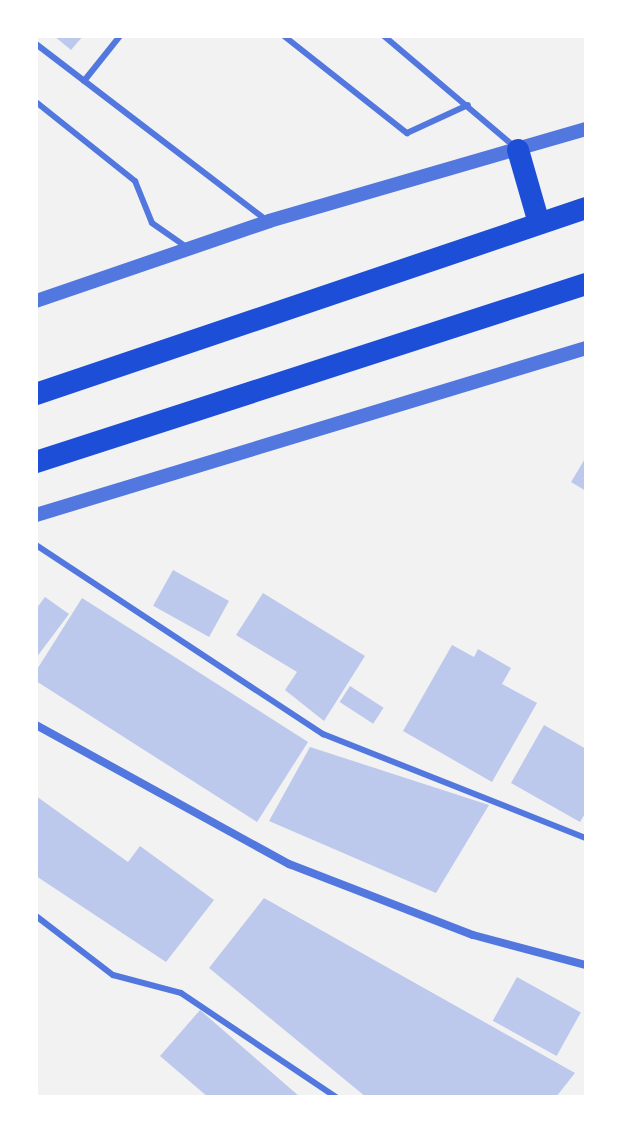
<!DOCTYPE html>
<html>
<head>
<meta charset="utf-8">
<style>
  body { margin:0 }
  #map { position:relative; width:622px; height:1133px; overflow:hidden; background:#f2f2f2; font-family:Cabin,sans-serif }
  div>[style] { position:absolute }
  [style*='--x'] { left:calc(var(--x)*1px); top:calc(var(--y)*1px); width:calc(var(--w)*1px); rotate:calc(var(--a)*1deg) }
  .building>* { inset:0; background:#bdc9ec; transform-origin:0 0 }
  .service>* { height:6px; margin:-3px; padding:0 3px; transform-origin:3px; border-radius:3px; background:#5277de }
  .minor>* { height:8px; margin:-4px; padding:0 4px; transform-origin:4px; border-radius:4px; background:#5277de }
  .tertiary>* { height:14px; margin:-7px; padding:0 7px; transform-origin:7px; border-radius:7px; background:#5277de }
  .trunk>* { height:22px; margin:-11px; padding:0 11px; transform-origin:11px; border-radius:11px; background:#1d4ed8 }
  span { translate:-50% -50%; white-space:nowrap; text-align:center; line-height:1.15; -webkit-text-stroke:8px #fff; paint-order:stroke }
  .frame { position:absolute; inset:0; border:38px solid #fff; pointer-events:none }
</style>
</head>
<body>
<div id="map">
  <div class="building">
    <i style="clip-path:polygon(54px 36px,83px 36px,71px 50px)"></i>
    <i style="clip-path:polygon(586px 457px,586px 491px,571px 482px)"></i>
    <i style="left:173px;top:570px;width:64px;height:41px;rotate:29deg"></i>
    <i style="clip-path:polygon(263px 593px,365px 656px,324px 721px,285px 690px,297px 672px,236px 635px)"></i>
    <i style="clip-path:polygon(45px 597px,69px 614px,36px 658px,36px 609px)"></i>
    <i style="clip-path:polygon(82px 598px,308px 742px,257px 822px,36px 681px,36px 671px)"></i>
    <i style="clip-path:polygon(452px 645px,474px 657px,478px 649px,511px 668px,502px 684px,537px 703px,492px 782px,403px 731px)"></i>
    <i style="left:350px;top:686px;width:40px;height:19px;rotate:33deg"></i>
    <i style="clip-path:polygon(544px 725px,586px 749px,586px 812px,580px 822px,511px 783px)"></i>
    <i style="clip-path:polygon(310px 747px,489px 805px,436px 893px,269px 821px)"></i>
    <i style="clip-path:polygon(36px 796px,128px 862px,140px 846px,214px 900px,166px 962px,36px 876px)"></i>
    <i style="clip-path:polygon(264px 898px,575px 1073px,556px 1097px,366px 1097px,209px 968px)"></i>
    <i style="left:517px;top:977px;width:73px;height:50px;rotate:29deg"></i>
    <i style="clip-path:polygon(200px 1010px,300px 1097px,208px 1097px,160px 1056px)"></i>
  </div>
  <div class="service">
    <i style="--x:284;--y:36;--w:157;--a:38.3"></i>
    <i style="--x:407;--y:133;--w:67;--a:-24.7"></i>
    <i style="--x:384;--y:36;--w:172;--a:40.3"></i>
    <i style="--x:36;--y:44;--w:288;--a:37.4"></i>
    <i style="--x:84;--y:81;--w:58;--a:-51.3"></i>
    <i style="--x:36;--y:102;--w:127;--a:38.6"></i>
    <i style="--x:135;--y:181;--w:45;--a:68"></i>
    <i style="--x:152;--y:223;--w:40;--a:34.9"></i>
    <i style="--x:36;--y:545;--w:344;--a:33.4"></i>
    <i style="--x:323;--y:734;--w:283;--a:21.6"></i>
    <i style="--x:36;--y:916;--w:97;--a:37.5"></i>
    <i style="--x:113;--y:975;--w:70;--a:14.8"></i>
    <i style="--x:181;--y:993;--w:187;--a:33.9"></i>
  </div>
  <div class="minor">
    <i style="--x:36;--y:725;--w:289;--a:28.8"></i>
    <i style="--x:289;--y:864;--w:197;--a:21.1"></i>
    <i style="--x:473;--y:935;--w:117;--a:14.9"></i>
  </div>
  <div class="tertiary">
    <i style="--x:36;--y:301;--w:246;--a:-18.9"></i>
    <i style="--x:269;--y:221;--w:330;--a:-16.2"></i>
    <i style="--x:36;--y:515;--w:575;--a:-16.89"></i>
  </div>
  <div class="trunk">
    <i style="--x:518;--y:150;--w:76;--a:74"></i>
    <i style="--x:36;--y:394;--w:581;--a:-18.68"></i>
    <i style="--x:36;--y:462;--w:578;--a:-17.93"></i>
  </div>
  <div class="frame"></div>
</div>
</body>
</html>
